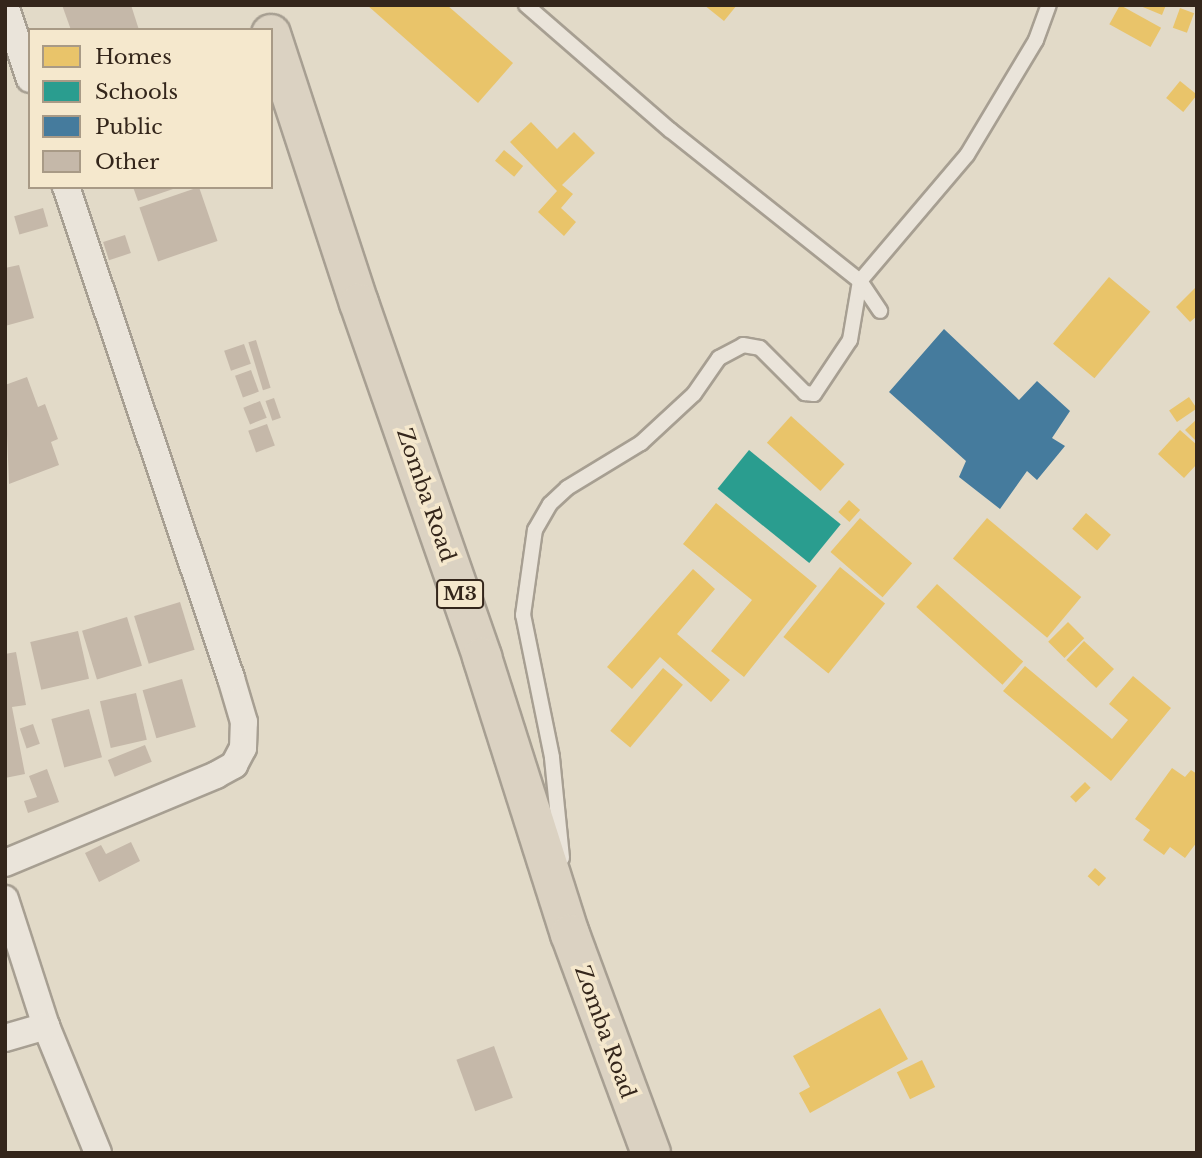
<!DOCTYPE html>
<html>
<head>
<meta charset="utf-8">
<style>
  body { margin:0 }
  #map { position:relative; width:1202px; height:1158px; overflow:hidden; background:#e2dac8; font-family:"Libre Baskerville",serif }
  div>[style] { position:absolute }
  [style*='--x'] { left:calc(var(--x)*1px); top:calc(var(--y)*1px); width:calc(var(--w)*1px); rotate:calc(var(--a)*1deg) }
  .homes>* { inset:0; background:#e9c46a; transform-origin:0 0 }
  .schools>* { inset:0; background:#2a9d8f; transform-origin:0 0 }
  .public>* { inset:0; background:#457b9d }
  .building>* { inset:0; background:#c5b8a9; transform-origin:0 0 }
  .roads { filter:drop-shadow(2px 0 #a79f92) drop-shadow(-2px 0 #a79f92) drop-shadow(0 2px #a79f92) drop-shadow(0 -2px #a79f92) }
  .service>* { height:14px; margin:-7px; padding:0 7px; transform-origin:7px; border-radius:7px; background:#eae4da }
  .minor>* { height:26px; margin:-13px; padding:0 13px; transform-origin:13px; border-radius:13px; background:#eae4da }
  .trunk>* { height:38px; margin:-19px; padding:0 19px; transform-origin:19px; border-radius:19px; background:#dbd2c2 }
  span { translate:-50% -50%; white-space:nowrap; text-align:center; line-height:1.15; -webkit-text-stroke:7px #f5e8cd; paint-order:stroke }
  .shield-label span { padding:2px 5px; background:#f5e8cd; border:2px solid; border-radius:5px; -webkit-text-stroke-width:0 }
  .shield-label { font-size:19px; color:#34261b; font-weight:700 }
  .street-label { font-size:21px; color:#34261b }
  .frame { position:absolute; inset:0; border:7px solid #34261b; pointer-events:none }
  .legend { position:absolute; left:28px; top:28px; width:245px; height:161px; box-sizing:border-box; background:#f5e8cd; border:2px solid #a89a86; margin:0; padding:9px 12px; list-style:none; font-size:21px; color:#34261b }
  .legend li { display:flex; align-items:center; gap:14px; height:35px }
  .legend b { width:35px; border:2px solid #a89a86 }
</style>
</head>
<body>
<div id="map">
  <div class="homes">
    <i style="clip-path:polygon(367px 5px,447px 5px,513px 63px,478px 103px)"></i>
    <i style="clip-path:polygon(704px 5px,737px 5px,724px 21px)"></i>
    <i style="left:1120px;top:5px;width:47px;height:22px;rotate:29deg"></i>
    <i style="clip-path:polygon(1138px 5px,1166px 5px,1162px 15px)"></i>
    <i style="left:1180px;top:8px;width:15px;height:21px;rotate:20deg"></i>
    <i style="left:1180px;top:81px;width:22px;height:22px;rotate:39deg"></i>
    <i style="clip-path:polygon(531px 122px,557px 149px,574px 132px,595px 153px,562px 185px,573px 194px,561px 208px,576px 222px,564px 236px,538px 212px,557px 191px,510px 142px)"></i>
    <i style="left:504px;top:150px;width:25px;height:14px;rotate:40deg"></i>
    <i style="left:1109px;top:277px;width:54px;height:87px;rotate:40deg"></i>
    <i style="clip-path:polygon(1195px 288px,1197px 316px,1190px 322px,1176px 307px)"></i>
    <i style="left:1189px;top:397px;width:14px;height:24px;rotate:56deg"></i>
    <i style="left:791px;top:416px;width:72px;height:36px;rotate:42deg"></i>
    <i style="clip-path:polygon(1197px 419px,1197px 442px,1185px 430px)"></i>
    <i style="clip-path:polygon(1180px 430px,1197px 445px,1197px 464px,1184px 478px,1158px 454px)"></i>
    <i style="left:849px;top:500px;width:15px;height:16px;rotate:42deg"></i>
    <i style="clip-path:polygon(716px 503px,817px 586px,744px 677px,711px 651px,752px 600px,683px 544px)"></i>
    <i style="left:1086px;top:513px;width:33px;height:21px;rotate:41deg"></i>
    <i style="left:860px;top:518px;width:69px;height:45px;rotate:41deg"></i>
    <i style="left:987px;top:518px;width:123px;height:53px;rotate:40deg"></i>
    <i style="left:840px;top:567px;width:58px;height:90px;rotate:39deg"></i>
    <i style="clip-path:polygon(693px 569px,715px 589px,677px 634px,730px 680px,711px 702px,660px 657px,632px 689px,607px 667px)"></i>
    <i style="left:937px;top:584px;width:116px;height:31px;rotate:42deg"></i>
    <i style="left:1068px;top:622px;width:23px;height:28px;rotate:45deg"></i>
    <i style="left:1084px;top:641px;width:41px;height:26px;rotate:43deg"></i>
    <i style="clip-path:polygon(1025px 666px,1112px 739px,1128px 720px,1109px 704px,1133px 676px,1171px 708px,1111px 781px,1003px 691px)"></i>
    <i style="left:663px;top:668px;width:26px;height:82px;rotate:40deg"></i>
    <i style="clip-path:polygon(1172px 768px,1185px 777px,1191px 770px,1197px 774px,1197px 842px,1185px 858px,1170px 847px,1164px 855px,1143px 840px,1150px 830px,1135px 819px)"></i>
    <i style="left:1085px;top:782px;width:8px;height:21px;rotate:45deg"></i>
    <i style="left:1095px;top:868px;width:15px;height:11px;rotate:42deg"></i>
    <i style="clip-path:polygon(880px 1008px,908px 1059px,810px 1113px,799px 1093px,810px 1087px,793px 1056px)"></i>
    <i style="left:922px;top:1060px;width:30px;height:28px;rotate:64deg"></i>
  </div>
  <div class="schools">
    <i style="left:749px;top:450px;width:118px;height:50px;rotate:39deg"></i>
  </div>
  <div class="public">
    <i style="clip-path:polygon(944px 329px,1019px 400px,1037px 381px,1070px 411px,1052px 438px,1065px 446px,1037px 480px,1027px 471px,1000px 509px,959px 477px,966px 461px,889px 392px)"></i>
  </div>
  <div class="building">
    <i style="clip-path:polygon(62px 5px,131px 5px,139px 30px,71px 30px)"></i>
    <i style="clip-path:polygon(133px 187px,176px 187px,176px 188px,138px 201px)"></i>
    <i style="left:199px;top:187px;width:57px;height:63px;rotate:71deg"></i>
    <i style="left:43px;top:208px;width:19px;height:30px;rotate:74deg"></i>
    <i style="left:125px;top:235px;width:19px;height:23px;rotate:72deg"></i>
    <i style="clip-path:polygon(19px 265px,34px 318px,5px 326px,5px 268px)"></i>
    <i style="left:256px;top:340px;width:50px;height:8px;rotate:73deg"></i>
    <i style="left:244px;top:344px;width:21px;height:21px;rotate:71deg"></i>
    <i style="left:251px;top:370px;width:23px;height:17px;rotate:70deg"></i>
    <i style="clip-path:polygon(27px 377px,38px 407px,45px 404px,58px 439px,51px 442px,59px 465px,9px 484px,5px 385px)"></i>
    <i style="left:274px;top:398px;width:21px;height:9px;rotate:71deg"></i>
    <i style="left:260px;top:401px;width:18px;height:18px;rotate:68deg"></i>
    <i style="left:267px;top:424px;width:23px;height:20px;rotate:70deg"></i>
    <i style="left:180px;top:602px;width:50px;height:48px;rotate:73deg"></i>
    <i style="left:127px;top:617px;width:51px;height:47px;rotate:73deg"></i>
    <i style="left:78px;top:631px;width:49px;height:49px;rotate:77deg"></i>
    <i style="clip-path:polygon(16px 652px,26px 705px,12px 707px,25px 774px,5px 778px,5px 654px)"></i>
    <i style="left:182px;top:679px;width:50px;height:41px;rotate:74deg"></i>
    <i style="left:136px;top:693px;width:48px;height:37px;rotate:77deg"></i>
    <i style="left:89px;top:709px;width:50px;height:39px;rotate:75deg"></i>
    <i style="left:33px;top:724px;width:21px;height:14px;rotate:71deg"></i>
    <i style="left:145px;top:745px;width:18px;height:40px;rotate:68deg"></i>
    <i style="clip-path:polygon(47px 769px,59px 802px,28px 813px,24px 801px,37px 797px,29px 776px)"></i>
    <i style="clip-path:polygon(131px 842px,140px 861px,99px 882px,85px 853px,101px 845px,106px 854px)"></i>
    <i style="left:494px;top:1046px;width:55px;height:40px;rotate:70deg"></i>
  </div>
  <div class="roads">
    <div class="service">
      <i style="--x:526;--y:5;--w:191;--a:41"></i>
      <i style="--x:670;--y:130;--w:243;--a:38.5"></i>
      <i style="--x:860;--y:281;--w:36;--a:56"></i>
      <i style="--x:562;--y:858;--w:101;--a:-95.7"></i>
      <i style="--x:552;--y:757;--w:145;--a:-101.5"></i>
      <i style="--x:523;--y:615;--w:86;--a:-82"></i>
      <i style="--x:535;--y:530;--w:30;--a:-60"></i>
      <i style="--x:550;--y:504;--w:23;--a:-43"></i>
      <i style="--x:567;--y:488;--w:87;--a:-31.3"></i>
      <i style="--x:641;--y:443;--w:72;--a:-42.8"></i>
      <i style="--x:694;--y:394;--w:44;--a:-55.2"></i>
      <i style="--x:719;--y:358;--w:27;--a:-28"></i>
      <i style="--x:743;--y:345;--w:17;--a:10"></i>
      <i style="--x:760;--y:348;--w:64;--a:45"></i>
      <i style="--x:805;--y:393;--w:9;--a:6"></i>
      <i style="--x:814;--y:394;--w:65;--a:-56.3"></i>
      <i style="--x:850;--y:340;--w:60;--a:-80.4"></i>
      <i style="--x:860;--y:281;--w:165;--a:-49.7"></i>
      <i style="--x:967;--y:155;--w:134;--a:-59"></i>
      <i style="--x:1036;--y:40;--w:37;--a:-70"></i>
    </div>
    <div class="minor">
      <i style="--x:5;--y:6;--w:77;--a:71.1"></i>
      <i style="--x:5;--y:863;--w:229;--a:-22.6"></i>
      <i style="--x:216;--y:775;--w:21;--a:-29"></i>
      <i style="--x:234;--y:765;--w:19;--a:-62"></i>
      <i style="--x:243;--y:748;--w:26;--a:-88"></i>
      <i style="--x:244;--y:722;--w:46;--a:-106.5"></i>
      <i style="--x:231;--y:678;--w:518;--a:-108.57"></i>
      <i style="--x:5;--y:899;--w:133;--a:72.1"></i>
      <i style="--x:46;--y:1026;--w:137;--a:67.7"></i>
      <i style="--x:5;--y:1038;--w:43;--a:-16.3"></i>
    </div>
    <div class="trunk">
      <i style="--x:271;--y:34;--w:283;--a:71.9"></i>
      <i style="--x:359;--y:303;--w:375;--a:70.8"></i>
      <i style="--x:482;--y:657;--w:291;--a:72.4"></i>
      <i style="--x:570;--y:934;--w:233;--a:69.7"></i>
    </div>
  </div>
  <div class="shield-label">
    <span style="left:460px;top:594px">M3</span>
  </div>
  <div class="street-label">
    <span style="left:426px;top:495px;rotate:71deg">Zomba Road</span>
    <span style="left:605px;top:1032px;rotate:70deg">Zomba Road</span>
  </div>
  <div class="frame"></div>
  <ul class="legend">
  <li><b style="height:19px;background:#e9c46a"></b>Homes</li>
  <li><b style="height:19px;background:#2a9d8f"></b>Schools</li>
  <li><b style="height:19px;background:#457b9d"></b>Public</li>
  <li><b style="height:19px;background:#c5b8a9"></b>Other</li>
  </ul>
</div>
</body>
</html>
